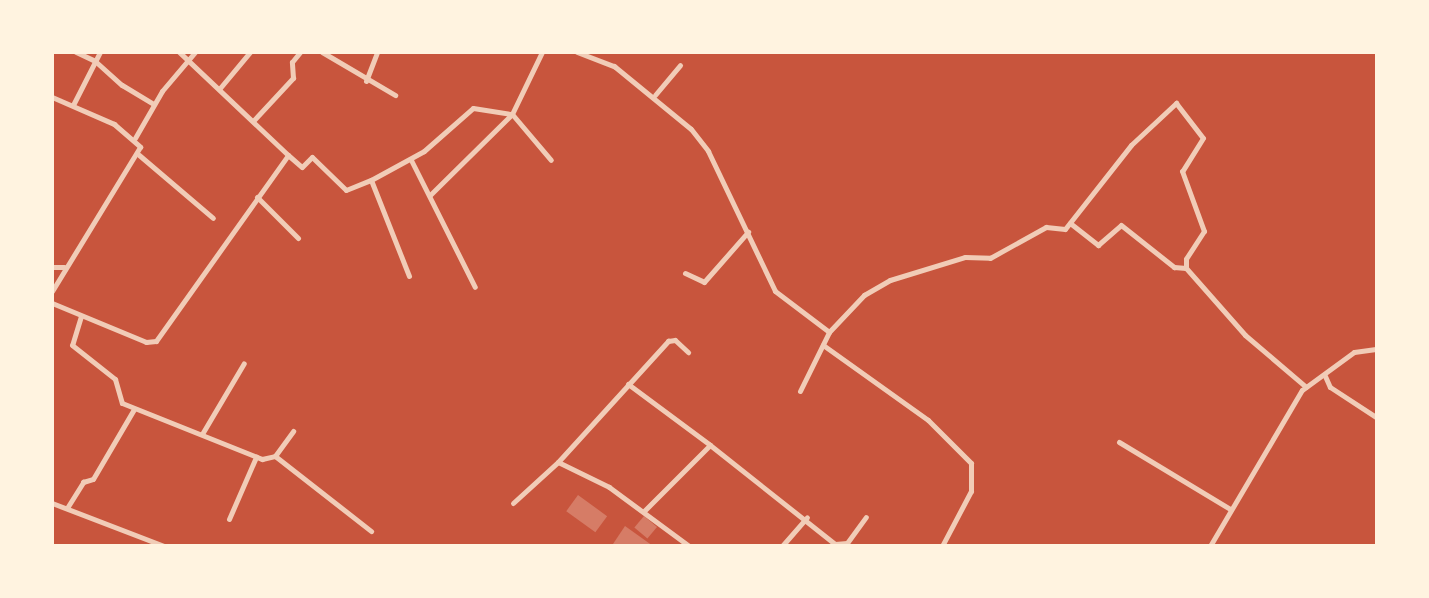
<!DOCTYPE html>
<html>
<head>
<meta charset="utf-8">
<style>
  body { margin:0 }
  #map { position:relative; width:1429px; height:598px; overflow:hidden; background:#c8553d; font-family:Mulish,sans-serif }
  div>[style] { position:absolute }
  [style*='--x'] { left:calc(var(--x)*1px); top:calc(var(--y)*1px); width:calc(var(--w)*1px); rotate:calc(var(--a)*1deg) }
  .building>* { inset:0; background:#d67c66; transform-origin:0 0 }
  .minor>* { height:5px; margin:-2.5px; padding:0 2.5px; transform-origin:2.5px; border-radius:2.5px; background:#f1ccb7 }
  span { translate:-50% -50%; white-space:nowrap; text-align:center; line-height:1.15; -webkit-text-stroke:7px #fff3e0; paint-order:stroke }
  .frame { position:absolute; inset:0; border:54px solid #fff3e0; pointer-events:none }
</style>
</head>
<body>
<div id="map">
  <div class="building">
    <i style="left:578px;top:495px;width:36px;height:20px;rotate:36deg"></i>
    <i style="left:644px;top:516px;width:17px;height:15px;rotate:40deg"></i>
    <i style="clip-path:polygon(625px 526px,653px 546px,613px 544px)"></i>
  </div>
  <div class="minor">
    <i style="--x:76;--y:52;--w:21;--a:25"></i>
    <i style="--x:95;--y:61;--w:36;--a:42"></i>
    <i style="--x:122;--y:85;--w:37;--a:31"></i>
    <i style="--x:322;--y:52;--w:85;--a:30.5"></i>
    <i style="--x:577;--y:52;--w:40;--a:21"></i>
    <i style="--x:614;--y:66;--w:99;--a:39.3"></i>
    <i style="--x:691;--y:129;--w:28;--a:52"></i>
    <i style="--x:708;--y:151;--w:155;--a:64.4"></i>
    <i style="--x:775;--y:291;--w:68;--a:37.2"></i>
    <i style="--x:366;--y:81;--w:31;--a:-69"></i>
    <i style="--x:220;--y:88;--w:47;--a:-50.2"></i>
    <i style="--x:655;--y:95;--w:39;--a:-50"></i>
    <i style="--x:52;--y:97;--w:68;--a:23.5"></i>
    <i style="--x:114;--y:124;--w:35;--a:41"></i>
    <i style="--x:140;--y:147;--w:169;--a:121.4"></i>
    <i style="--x:73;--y:105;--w:59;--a:-63"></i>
    <i style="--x:253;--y:121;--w:59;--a:-47.1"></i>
    <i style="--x:293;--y:78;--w:16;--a:-94"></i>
    <i style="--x:292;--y:62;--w:13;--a:-51"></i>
    <i style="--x:135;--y:138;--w:54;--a:-60.1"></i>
    <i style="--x:162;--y:91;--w:51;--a:-49.8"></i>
    <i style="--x:139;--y:155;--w:97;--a:40.4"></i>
    <i style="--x:288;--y:155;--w:18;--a:41"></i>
    <i style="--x:302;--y:167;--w:14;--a:-45"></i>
    <i style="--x:312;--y:157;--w:47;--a:44.1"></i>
    <i style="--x:346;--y:190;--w:27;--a:-22"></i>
    <i style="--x:411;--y:160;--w:142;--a:63.3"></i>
    <i style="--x:430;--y:195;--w:115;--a:-44.6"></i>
    <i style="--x:512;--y:114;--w:60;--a:49.7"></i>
    <i style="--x:257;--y:197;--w:58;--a:45"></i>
    <i style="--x:1070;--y:223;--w:36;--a:38"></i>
    <i style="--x:1098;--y:245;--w:30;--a:-41"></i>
    <i style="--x:1121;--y:225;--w:68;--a:38.4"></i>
    <i style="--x:1174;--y:267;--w:12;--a:5"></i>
    <i style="--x:1186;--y:268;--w:89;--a:48.6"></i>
    <i style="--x:1245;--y:335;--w:80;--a:40.4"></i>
    <i style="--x:52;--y:267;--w:12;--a:0"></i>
    <i style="--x:685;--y:273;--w:21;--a:25"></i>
    <i style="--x:704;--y:282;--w:67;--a:-48.7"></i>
    <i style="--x:409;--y:276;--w:103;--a:-111.6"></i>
    <i style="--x:371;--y:180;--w:60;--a:-28.7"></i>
    <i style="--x:424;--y:151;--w:65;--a:-41.3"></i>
    <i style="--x:473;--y:108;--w:39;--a:9"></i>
    <i style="--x:512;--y:114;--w:69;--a:-64.2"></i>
    <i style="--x:52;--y:303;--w:102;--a:22.5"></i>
    <i style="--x:146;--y:342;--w:10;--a:-6"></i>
    <i style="--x:156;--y:341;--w:228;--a:-54.6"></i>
    <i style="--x:288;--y:155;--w:150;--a:-136.6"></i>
    <i style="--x:81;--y:316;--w:30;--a:107"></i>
    <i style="--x:72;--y:345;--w:55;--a:38.3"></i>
    <i style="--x:115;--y:379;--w:25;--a:74"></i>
    <i style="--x:122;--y:403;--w:151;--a:21.8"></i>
    <i style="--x:262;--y:459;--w:13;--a:-13"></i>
    <i style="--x:275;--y:456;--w:31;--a:-54"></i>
    <i style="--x:823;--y:345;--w:129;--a:35.5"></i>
    <i style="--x:928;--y:420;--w:61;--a:45"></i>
    <i style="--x:971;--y:463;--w:28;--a:90"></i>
    <i style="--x:971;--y:491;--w:62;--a:117.8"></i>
    <i style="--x:1325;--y:376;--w:12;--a:66"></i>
    <i style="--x:1330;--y:387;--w:55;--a:33.1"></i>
    <i style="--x:628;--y:384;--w:102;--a:36.6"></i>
    <i style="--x:710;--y:445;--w:93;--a:135"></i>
    <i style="--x:800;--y:391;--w:66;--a:-63.8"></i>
    <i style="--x:829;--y:332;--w:51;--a:-46.6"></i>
    <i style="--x:864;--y:295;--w:30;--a:-30"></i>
    <i style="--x:890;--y:280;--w:78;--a:-17"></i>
    <i style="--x:965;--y:257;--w:25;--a:2"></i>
    <i style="--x:990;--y:258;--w:64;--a:-29"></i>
    <i style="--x:1046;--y:227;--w:19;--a:6"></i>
    <i style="--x:1065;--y:229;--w:107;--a:-51.8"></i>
    <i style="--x:1131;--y:145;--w:62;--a:-43"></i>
    <i style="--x:1176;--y:103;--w:44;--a:52.4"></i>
    <i style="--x:1203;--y:138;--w:39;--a:122"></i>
    <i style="--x:1182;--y:171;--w:64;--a:69.9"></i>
    <i style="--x:1204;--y:231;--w:33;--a:123"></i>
    <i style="--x:1186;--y:259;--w:9;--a:90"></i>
    <i style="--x:202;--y:434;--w:82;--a:-59.4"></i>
    <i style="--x:1119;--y:442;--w:130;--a:31.1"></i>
    <i style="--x:710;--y:445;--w:159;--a:38.4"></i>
    <i style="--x:835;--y:544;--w:12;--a:-5"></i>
    <i style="--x:847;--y:543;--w:32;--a:-54"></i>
    <i style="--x:275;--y:456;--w:122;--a:38"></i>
    <i style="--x:558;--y:462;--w:164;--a:-47.7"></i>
    <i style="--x:668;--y:341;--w:7;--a:-8"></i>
    <i style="--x:675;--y:340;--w:18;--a:43"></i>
    <i style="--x:52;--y:503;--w:120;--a:21"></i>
    <i style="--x:513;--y:503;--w:61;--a:-42.3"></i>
    <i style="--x:558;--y:462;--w:57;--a:26.1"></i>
    <i style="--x:609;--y:487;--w:99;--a:36.4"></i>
    <i style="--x:67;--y:508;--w:31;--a:-58"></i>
    <i style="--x:83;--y:482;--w:10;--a:-17"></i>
    <i style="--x:93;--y:479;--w:81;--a:-59.6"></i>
    <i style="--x:229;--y:519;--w:68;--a:-66.5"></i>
    <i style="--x:782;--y:546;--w:38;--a:-49"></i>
    <i style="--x:1210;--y:546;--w:181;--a:-59.5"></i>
    <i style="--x:1302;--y:390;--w:64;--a:-36.2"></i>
    <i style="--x:1354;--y:352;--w:22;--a:-8"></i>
  </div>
  <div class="frame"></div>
</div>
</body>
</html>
